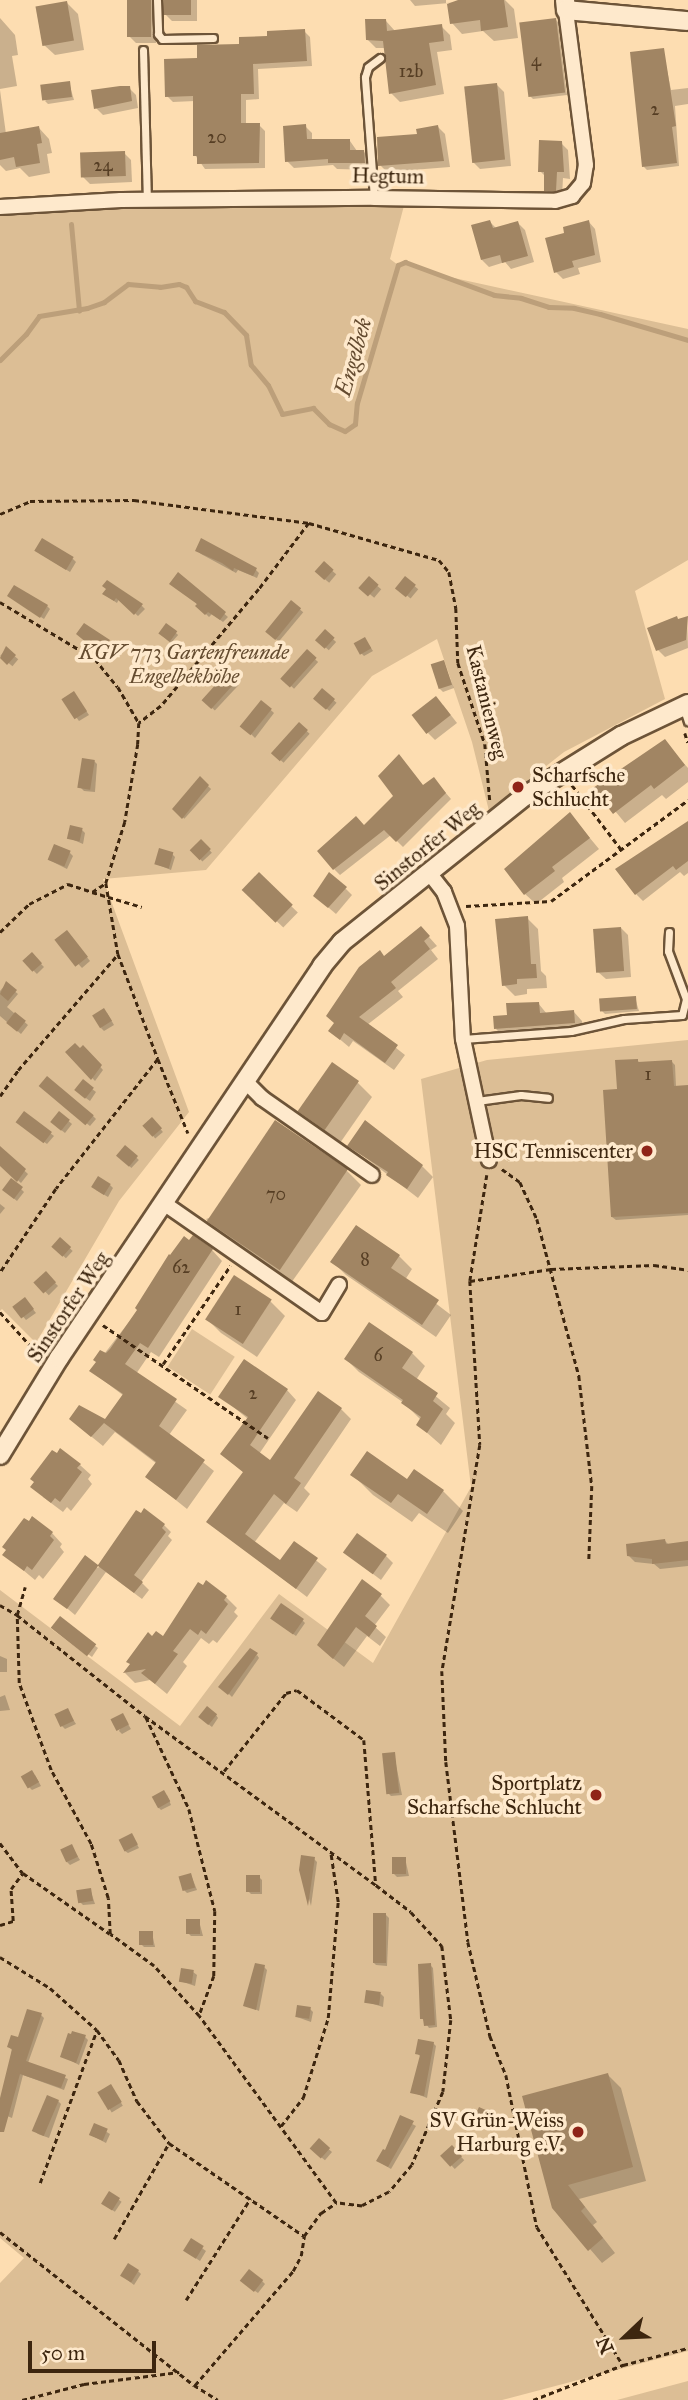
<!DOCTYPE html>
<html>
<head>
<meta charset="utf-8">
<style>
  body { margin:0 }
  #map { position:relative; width:688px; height:2400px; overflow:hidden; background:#fdddb1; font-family:"IM FELL Great Primer",serif }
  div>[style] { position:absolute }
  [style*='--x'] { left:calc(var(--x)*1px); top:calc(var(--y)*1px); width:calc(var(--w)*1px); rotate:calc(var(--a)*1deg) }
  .green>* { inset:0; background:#dcbe95; transform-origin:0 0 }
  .shadow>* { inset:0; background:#0003; transform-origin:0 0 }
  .stream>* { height:5px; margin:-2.5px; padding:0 2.5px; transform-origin:2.5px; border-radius:2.5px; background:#bc9f7a }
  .building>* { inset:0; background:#a18563; transform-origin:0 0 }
  .path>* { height:2.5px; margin-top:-1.25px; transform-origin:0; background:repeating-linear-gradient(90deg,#3d260f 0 5px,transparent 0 8.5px) }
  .roads { filter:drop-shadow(2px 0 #6d5438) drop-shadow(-2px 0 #6d5438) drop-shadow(0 2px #6d5438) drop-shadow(0 -2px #6d5438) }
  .service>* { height:7px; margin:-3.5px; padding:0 3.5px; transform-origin:3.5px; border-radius:3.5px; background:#fee9cc }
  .minor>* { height:14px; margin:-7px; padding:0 7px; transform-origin:7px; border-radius:7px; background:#fee9cc }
  .tertiary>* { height:18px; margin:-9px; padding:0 9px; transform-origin:9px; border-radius:9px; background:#fee9cc }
  .dots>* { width:19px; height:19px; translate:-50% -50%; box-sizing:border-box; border:4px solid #fee9cc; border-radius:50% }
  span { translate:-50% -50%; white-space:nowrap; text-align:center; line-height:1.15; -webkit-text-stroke:7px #fee9cc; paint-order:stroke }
  .number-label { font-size:18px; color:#563e24 }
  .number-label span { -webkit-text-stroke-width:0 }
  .street-label { font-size:21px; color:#3d260f }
  .park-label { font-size:21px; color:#654c30; font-style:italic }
  .poi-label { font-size:21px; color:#3d260f }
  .left { translate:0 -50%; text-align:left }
  .right { translate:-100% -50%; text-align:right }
  .water-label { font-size:23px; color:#634a2f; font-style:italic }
  .north { position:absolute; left:590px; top:2302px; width:70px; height:70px; -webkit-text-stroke:5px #fee9cc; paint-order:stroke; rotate:247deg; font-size:19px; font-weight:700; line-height:28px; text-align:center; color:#3d260f }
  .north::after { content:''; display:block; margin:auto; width:24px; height:32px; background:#3d260f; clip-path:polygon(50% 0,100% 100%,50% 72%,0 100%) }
  .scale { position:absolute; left:28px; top:2341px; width:128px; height:32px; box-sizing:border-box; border:4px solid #3d260f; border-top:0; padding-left:9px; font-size:21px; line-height:24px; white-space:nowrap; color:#3d260f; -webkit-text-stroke:5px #fee9cc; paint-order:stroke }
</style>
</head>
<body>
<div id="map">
  <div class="green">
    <i style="clip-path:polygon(406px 198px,390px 259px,398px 265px,405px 262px,445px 276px,688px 329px,688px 560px,635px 591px,665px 699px,564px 752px,489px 811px,472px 742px,437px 639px,372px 676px,206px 870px,103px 879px,189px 1112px,119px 1201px,36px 1343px,2px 1309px,0 1311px,0 215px,68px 211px,166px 199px)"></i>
    <i style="clip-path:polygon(688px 1040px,688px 2351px,502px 2400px,0 2400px,0 2283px,24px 2258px,0 2238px,0 1590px,180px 1726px,279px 1594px,373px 1663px,471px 1487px,421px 1079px,487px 1060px)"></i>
    <i style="left:192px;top:1329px;width:51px;height:45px;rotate:33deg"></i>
    <i style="clip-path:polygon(688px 2381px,688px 2400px,617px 2400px)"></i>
  </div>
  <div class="shadow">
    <i style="clip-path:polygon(129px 0,197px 0,197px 21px,172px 21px,165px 14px,165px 0,158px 5px,156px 43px,136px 43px,129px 36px)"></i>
    <i style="clip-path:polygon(410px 0,446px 0,446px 3px,505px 0,514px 9px,518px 38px,494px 41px,483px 31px,462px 34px,452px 23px,449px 3px,415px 6px)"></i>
    <i style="clip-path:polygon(67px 3px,78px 14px,84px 50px,55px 55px,44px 45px)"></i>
    <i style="clip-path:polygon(0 18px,15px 35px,18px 55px,12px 56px,17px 86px,0 89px)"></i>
    <i style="clip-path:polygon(555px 19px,558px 22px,567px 95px,533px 99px,530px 96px)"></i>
    <i style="clip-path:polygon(386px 21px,395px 31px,441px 26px,450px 35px,452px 50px,437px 52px,444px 94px,400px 102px,391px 93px,386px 48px,376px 48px,367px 39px)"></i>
    <i style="clip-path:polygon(304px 31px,310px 37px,312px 66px,258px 69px,259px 99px,246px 100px,246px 125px,259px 125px,265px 131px,265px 168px,205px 169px,195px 155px,195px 101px,173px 102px,167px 96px,199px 60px,241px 46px)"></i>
    <i style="clip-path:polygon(663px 50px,671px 90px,688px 88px,688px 104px,675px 106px,679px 166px,647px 170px,644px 167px)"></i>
    <i style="clip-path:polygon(69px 83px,74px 100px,48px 104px,45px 101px)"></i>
    <i style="clip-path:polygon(497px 85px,504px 92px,511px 166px,480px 169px,473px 162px)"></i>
    <i style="clip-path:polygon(129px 88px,136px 95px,138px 108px,103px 115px,96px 108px)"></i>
    <i style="clip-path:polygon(0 90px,6px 134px,39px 128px,49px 139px,52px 153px,47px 154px,50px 173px,29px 177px,20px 168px,6px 171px,0 165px)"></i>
    <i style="clip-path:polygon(305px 126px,312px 133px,312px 140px,350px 141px,357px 151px,364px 152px,371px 159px,371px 170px,337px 169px,333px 165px,294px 168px,287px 161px)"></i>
    <i style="clip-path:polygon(438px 127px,445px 134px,450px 167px,387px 172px,380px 165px,419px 136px)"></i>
    <i style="clip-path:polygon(561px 143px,568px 150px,570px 179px,563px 178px,562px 197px,553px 197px,546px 190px,546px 177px,540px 171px)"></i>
    <i style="clip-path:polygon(124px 153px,131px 160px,132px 182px,90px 184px,83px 177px)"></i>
    <i style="clip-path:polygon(490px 222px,497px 229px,518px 223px,525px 230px,534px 262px,511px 269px,505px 262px,489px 267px,482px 260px)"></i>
    <i style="clip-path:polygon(589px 222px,595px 229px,601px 262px,578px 268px,580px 274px,563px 279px,556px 272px,566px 234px)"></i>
    <i style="clip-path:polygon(202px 541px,256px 570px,259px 573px,257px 578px,238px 570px,236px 573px,201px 554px,198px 551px)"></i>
    <i style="clip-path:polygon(39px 553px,73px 559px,76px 562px,70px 572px)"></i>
    <i style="left:324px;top:564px;width:16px;height:11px;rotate:40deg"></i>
    <i style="clip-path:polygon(178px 574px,228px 617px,223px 622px,212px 614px,209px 617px,198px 606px)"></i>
    <i style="left:369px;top:579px;width:16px;height:11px;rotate:40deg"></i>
    <i style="left:406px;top:579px;width:16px;height:12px;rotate:40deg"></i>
    <i style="clip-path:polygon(108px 582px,142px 606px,145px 609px,138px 616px,119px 599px,117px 603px,108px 597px)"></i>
    <i style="clip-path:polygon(13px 599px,47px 606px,50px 609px,44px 619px)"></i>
    <i style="left:291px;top:602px;width:16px;height:38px;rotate:40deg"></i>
    <i style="clip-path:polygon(687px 618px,688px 648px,665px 657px,658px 650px,679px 621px)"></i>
    <i style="clip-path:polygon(84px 625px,112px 645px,109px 647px,114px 652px,108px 659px,81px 637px)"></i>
    <i style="left:167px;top:625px;width:15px;height:11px;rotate:42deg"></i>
    <i style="left:325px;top:632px;width:15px;height:11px;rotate:42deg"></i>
    <i style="clip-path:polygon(365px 639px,373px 651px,364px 656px,361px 653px)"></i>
    <i style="left:6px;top:649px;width:16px;height:9px;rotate:40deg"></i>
    <i style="left:307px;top:652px;width:15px;height:36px;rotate:42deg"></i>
    <i style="clip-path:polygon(443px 662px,454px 688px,443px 692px,440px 689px)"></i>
    <i style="left:227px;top:674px;width:16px;height:35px;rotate:43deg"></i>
    <i style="left:323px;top:691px;width:18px;height:11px;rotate:41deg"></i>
    <i style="clip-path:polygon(76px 696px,89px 715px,79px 721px,63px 699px)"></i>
    <i style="clip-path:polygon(262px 702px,274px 713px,255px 738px,242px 725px)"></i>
    <i style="clip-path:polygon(443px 705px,457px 723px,435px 740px,428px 733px)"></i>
    <i style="left:300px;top:725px;width:13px;height:39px;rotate:42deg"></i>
    <i style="clip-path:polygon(665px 742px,688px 768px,688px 782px,666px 799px,662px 795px,625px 823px,596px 788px)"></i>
    <i style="clip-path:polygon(94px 761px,97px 764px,95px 792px,84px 791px,81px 788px)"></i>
    <i style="left:200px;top:779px;width:15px;height:40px;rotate:42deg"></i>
    <i style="clip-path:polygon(439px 785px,451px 799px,403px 847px,391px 835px,340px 875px,334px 869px,364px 827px,424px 787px)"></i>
    <i style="clip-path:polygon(570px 814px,599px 849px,562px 878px,564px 882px,536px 904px,525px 894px)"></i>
    <i style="clip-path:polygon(688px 824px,688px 873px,684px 876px,680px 872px,643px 901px,636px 894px)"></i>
    <i style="clip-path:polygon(82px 830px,85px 833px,83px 844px,69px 838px)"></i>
    <i style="left:201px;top:841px;width:16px;height:13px;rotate:47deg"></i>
    <i style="clip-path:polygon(70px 853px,73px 856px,67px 869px,49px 860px)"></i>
    <i style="clip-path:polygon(172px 854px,175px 857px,171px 870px,156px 864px)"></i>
    <i style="left:259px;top:875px;width:54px;height:21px;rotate:44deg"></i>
    <i style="clip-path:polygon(345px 888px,352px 895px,336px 914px,322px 902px)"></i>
    <i style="clip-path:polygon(527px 918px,538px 929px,541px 971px,546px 976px,547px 988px,527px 989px,527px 994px,515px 996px,504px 985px)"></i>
    <i style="clip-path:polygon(421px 928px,437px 946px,431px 950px,438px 959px,398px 991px,403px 997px,367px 1025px,405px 1055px,394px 1070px,353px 1041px,349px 1047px,330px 1031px,385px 958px)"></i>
    <i style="clip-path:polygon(621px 928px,628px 935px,631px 977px,606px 979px,598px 972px)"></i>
    <i style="clip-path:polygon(70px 935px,90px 961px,82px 968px,57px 940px)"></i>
    <i style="left:32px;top:955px;width:17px;height:10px;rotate:45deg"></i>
    <i style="clip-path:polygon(6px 984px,18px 994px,7px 1007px,28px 1025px,21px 1034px,0 1016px,0 991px)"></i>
    <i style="clip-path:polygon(635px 998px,639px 1011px,605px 1014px,602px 1011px)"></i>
    <i style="clip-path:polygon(538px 1003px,547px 1014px,574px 1012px,582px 1021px,583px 1031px,504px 1037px,496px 1029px,509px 1017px)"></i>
    <i style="clip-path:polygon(107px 1013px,114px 1025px,104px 1031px,101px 1028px)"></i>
    <i style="clip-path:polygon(83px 1047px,103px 1070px,95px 1081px,68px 1052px)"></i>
    <i style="clip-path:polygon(638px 1061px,641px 1064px,672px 1062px,675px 1065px,676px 1087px,688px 1087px,688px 1215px,616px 1220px,612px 1217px,619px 1091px)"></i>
    <i style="clip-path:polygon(83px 1082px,96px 1092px,90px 1101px,79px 1093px)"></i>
    <i style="clip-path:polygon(357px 1082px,372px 1097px,340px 1143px,300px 1111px)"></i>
    <i style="clip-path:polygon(44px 1089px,93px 1116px,96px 1119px,90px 1126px)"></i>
    <i style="clip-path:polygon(24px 1113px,54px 1136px,47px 1144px,21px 1125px)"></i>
    <i style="clip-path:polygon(59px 1113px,72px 1124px,65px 1133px,55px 1125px)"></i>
    <i style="left:152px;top:1119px;width:17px;height:10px;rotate:50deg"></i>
    <i style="clip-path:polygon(349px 1145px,422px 1166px,433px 1177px,418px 1198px)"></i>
    <i style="left:125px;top:1147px;width:19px;height:11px;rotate:43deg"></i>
    <i style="clip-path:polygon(2px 1150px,28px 1174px,21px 1183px,0 1164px)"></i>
    <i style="clip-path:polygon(347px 1171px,361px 1185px,291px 1283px,220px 1233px,206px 1219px)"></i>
    <i style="clip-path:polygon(110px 1185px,113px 1188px,108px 1197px,96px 1190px)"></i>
    <i style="clip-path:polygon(21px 1189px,24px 1192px,17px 1201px,7px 1193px)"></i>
    <i style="clip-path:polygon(0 1204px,5px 1208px,0 1214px)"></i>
    <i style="clip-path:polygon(357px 1227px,399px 1256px,412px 1269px,405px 1280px,451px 1315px,436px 1337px,346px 1275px,333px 1262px)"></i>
    <i style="left:61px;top:1240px;width:16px;height:10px;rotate:43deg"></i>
    <i style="clip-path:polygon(190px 1243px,212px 1250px,222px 1261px,159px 1357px,151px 1352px,136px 1374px,187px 1410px,169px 1435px,214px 1471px,187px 1509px,147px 1477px,157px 1464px,115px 1432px,103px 1446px,82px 1429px,105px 1421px,124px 1396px,91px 1371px)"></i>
    <i style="left:46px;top:1274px;width:17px;height:13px;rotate:45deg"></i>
    <i style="clip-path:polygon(270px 1301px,285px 1316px,257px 1357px,221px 1333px,207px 1319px)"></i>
    <i style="clip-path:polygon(28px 1303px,36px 1313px,26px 1320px,15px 1307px)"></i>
    <i style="clip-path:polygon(412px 1353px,425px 1366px,416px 1380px,450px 1408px,446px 1414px,455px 1423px,441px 1445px,418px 1425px,421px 1420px,404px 1403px,359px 1372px,346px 1359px)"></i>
    <i style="clip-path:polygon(287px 1390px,296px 1400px,259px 1454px,270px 1463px,341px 1409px,351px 1419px,304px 1488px,310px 1494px,297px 1512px,284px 1503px,254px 1543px,280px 1563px,294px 1543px,327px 1569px,307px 1597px,208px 1522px,244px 1473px,222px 1454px,248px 1419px,220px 1396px)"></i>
    <i style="clip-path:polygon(80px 1465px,91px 1475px,88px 1479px,92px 1484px,71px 1511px,67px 1507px,63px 1512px,43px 1497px)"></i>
    <i style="clip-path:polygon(353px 1475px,408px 1481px,443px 1491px,463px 1511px,448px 1533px,419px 1513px,412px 1522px,373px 1495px)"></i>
    <i style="clip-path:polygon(137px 1512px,164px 1525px,171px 1532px,168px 1536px,172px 1540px,141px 1582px,149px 1590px,142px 1599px,106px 1572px,75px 1615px,56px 1599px,85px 1558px,98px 1568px)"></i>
    <i style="clip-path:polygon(52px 1533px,62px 1544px,60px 1547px,64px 1552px,43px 1579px,39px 1575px,35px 1580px,5px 1555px)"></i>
    <i style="clip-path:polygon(665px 1541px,669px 1545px,688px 1543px,688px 1566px,660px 1569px,654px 1564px,635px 1562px,629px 1556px)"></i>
    <i style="clip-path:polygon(386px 1556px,393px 1563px,381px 1580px,353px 1559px)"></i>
    <i style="clip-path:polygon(380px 1595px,390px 1605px,374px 1626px,386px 1637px,380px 1646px,367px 1636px,344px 1667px,329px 1655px)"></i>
    <i style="clip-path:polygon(226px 1597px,237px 1608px,234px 1612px,238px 1616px,217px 1643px,213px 1640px,209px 1644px,201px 1638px,183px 1662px,187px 1666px,167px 1694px,150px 1680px,135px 1683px,125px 1673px,153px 1638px,164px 1639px)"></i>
    <i style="clip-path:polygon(60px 1619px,98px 1648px,92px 1657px,56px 1631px)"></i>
    <i style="clip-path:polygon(302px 1620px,305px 1623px,296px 1636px,275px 1621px)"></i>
    <i style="clip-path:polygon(257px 1655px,259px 1658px,232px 1697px,221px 1686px)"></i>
    <i style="clip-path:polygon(0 1656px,7px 1659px,7px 1672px,0 1672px)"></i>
    <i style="clip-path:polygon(5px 1695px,10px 1710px,0 1711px,0 1697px)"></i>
    <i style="clip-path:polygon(67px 1710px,76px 1724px,65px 1729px,62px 1726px)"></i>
    <i style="clip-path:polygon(216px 1715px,218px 1718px,212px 1727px,203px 1720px)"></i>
    <i style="clip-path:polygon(125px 1719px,131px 1729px,122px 1734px,119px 1731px)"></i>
    <i style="clip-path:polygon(394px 1754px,402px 1795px,391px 1796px,388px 1793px)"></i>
    <i style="clip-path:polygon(35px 1775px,41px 1786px,32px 1790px,29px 1787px)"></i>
    <i style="clip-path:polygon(167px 1795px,171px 1805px,161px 1810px,158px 1807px)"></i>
    <i style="clip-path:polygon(132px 1835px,139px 1848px,128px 1853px,125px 1851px)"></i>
    <i style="clip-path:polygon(72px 1847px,80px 1860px,70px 1865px,67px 1862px)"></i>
    <i style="clip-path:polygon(405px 1858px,409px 1876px,397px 1877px,394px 1874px)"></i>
    <i style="clip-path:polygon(314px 1859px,317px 1862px,311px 1906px,301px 1870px)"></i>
    <i style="clip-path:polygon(191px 1875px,197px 1890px,187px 1893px,184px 1890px)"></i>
    <i style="clip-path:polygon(259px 1877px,262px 1880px,262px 1894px,251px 1894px,248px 1891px)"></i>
    <i style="clip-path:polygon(90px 1889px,95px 1904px,83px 1905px,80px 1902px)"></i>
    <i style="clip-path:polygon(386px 1915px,389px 1918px,387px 1966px,376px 1965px,373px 1962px)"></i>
    <i style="clip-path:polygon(199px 1921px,203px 1936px,191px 1936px,188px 1933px)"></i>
    <i style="clip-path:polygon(152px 1933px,155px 1947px,144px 1947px,141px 1944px)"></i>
    <i style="clip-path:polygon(430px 1965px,433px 1968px,437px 2027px,429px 2028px,422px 2018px)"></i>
    <i style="clip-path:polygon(264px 1967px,267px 1970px,259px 2011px,245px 2005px)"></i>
    <i style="clip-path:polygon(193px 1972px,197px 1975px,195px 1986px,180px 1981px)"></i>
    <i style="clip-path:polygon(381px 1994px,384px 1997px,383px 2007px,367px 2002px)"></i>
    <i style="clip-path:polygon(310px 2009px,313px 2012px,311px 2022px,297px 2017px)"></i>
    <i style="clip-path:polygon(41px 2015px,44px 2018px,28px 2063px,68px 2079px,64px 2090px,23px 2075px,12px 2118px,0 2113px,12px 2050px,9px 2047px)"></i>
    <i style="clip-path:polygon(85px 2037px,88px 2040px,79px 2065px,62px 2056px)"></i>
    <i style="clip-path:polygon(433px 2043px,436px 2046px,427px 2098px,412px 2092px,421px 2057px,417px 2053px)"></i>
    <i style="clip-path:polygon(608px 2075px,621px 2088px,646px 2181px,579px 2199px,597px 2222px,593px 2225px,615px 2253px,602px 2263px,554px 2207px)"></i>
    <i style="left:111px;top:2086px;width:23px;height:13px;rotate:59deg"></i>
    <i style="clip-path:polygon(58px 2101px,61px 2104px,49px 2138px,38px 2134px,35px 2131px)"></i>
    <i style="clip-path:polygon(497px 2117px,500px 2120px,496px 2129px,476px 2118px)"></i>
    <i style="clip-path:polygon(401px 2118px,416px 2126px,391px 2169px,381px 2163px)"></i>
    <i style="clip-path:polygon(95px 2125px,110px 2134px,106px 2143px,91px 2135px)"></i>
    <i style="left:319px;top:2141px;width:17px;height:11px;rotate:40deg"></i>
    <i style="left:452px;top:2147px;width:18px;height:13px;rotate:47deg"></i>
    <i style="left:110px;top:2194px;width:14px;height:12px;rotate:34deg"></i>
    <i style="clip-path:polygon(191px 2240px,206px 2251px,200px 2261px,188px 2253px)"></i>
    <i style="clip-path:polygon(138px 2271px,141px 2274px,134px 2285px,125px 2278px)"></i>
    <i style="clip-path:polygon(262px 2281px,265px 2284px,258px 2293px,245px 2284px)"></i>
  </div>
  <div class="stream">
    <i style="--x:71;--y:224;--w:87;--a:84.7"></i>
    <i style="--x:0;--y:360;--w:37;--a:-45"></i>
    <i style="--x:26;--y:334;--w:22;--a:-54"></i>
    <i style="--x:39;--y:316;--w:49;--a:-9.5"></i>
    <i style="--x:87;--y:308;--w:18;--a:-19"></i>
    <i style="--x:104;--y:302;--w:30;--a:-37"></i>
    <i style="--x:128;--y:284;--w:32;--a:5"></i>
    <i style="--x:160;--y:287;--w:19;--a:-9"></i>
    <i style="--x:179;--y:284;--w:8;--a:23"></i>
    <i style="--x:186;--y:287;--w:17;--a:57"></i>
    <i style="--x:195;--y:301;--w:31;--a:21"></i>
    <i style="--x:224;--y:312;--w:32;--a:46"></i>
    <i style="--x:246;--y:335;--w:30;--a:81"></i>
    <i style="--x:251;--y:365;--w:26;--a:50"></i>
    <i style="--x:268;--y:385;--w:32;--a:64"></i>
    <i style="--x:282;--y:414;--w:32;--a:-11"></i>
    <i style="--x:313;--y:408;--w:23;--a:45"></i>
    <i style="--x:329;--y:424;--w:17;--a:24"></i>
    <i style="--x:345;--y:431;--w:12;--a:-35"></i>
    <i style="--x:355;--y:424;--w:21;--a:-85"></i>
    <i style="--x:357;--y:403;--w:144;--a:-73.5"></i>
    <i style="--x:398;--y:265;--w:8;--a:-23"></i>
    <i style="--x:405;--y:262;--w:95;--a:20.3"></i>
    <i style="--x:494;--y:295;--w:27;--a:6"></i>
    <i style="--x:521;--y:298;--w:29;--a:18"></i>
    <i style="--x:549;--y:307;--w:25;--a:2"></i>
    <i style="--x:574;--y:308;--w:27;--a:13"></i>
    <i style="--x:600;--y:314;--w:92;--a:16.5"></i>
  </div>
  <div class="building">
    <i style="left:127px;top:0;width:24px;height:37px"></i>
    <i style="left:163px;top:0;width:28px;height:15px"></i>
    <i style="clip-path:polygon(458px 0,504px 0,508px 27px,481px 31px,480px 20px,450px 24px,447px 4px)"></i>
    <i style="left:67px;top:1px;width:40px;height:32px;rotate:80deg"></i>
    <i style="left:556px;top:18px;width:75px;height:37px;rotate:83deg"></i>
    <i style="clip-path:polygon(365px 19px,386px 19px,387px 31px,442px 24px,444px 41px,429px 43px,436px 85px,389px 94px,383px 41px,366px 40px)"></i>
    <i style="clip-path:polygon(305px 29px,307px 61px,253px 64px,254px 94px,241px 94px,241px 123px,260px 123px,259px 163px,197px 164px,197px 156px,193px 156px,193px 96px,165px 97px,164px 59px,197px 58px,197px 45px,239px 44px,239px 37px,267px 36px,267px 31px)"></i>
    <i style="clip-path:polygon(664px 48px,676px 126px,672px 127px,677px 163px,642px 167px,630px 52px)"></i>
    <i style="left:70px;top:81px;width:16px;height:30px;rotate:83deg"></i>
    <i style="left:497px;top:83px;width:77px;height:33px;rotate:84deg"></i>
    <i style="clip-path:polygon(120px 86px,130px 86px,132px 101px,94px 109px,91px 90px)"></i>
    <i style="clip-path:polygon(306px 124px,307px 139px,350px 139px,350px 150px,364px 150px,365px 163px,328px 163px,328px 159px,285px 162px,283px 126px)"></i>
    <i style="clip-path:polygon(438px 125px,444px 161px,378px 166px,377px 137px,417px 134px,416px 129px)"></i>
    <i style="clip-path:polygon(39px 126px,42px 143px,37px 144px,40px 163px,16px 167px,14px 157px,0 160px,0 133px)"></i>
    <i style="clip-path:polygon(539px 140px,562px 141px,564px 172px,557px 172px,556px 191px,544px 191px,544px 172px,538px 172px)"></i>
    <i style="left:125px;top:151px;width:25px;height:45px;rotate:88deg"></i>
    <i style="clip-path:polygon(490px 220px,493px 228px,518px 221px,528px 256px,502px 263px,500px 255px,481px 260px,471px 225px)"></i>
    <i style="clip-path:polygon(589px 220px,595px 255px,572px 261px,574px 267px,554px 273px,545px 238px,564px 233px,563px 227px)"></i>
    <i style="left:42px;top:538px;width:37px;height:15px;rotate:31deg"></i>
    <i style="clip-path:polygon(201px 538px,257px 568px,253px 576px,234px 568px,233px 571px,222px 563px,195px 551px)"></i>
    <i style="left:324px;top:561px;width:13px;height:14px;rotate:42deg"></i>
    <i style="clip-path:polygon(178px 572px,226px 612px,220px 620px,208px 612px,205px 615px,195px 606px,197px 604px,169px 584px)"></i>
    <i style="left:369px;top:576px;width:13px;height:16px;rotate:42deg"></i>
    <i style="left:405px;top:576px;width:14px;height:16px;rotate:39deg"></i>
    <i style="clip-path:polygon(107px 580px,143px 604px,134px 615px,116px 598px,114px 601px,102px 594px,106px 589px,102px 586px)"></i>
    <i style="clip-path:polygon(14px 585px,48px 605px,40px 618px,7px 596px)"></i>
    <i style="left:291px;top:600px;width:13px;height:41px;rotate:39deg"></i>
    <i style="clip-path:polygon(677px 616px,678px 619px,688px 616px,686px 640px,656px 651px,647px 628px)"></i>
    <i style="clip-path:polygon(84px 623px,110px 640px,108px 643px,113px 648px,104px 657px,76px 634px)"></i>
    <i style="left:166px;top:623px;width:14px;height:13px;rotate:36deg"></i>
    <i style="left:325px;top:629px;width:13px;height:15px;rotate:42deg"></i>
    <i style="left:365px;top:637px;width:13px;height:13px;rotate:61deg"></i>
    <i style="clip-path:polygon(6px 646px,16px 655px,7px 665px,0 658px)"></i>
    <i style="left:307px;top:649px;width:13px;height:40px;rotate:42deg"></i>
    <i style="left:444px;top:660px;width:26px;height:14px;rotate:72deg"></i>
    <i style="left:227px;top:672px;width:13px;height:38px;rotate:42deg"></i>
    <i style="left:322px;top:688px;width:17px;height:14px;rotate:40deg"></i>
    <i style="left:74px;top:691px;width:24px;height:15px;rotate:57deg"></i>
    <i style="left:436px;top:696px;width:24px;height:31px;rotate:52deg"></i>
    <i style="left:261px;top:700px;width:14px;height:34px;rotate:39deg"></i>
    <i style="left:299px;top:722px;width:12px;height:42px;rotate:42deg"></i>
    <i style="clip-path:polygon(665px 739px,685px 765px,654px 789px,651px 785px,613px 814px,593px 788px)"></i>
    <i style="clip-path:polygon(399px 754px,423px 785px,434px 777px,446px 793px,396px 842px,384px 830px,333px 870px,317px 851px,356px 816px,364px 825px,393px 796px,378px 776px)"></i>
    <i style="left:82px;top:758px;width:13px;height:30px;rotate:9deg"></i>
    <i style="clip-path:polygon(200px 776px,209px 785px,182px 819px,172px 809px)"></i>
    <i style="clip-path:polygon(570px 812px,590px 838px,552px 867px,555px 871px,524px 895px,504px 869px)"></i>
    <i style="clip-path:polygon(688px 821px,688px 861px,676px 870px,673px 866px,635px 895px,615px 869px)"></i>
    <i style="left:70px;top:825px;width:13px;height:14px;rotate:13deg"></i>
    <i style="left:201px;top:839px;width:14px;height:16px;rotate:45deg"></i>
    <i style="left:54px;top:844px;width:18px;height:17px;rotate:22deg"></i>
    <i style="left:159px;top:848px;width:15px;height:17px;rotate:16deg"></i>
    <i style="left:259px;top:872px;width:47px;height:25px;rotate:44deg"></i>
    <i style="clip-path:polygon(329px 872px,347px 887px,328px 908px,313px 896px)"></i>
    <i style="clip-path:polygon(528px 916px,531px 964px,536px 964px,537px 978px,517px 979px,517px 984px,502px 986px,495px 919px)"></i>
    <i style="clip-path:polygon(421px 926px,430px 936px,424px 941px,430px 949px,391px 982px,396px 988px,359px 1017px,398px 1045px,385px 1063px,344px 1033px,340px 1040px,328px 1031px,334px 1023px,326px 1016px,359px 967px,380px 950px,384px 956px)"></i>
    <i style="left:621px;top:927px;width:44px;height:28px;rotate:86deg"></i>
    <i style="left:67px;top:930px;width:34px;height:16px;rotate:52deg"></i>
    <i style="left:32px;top:952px;width:15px;height:13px;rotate:48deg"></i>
    <i style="clip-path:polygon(6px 981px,17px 990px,8px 1001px,0 994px)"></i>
    <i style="left:636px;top:996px;width:13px;height:37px;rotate:86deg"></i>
    <i style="clip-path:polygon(539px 1002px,540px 1013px,574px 1010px,575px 1023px,494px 1029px,493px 1016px,507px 1015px,506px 1003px)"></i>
    <i style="left:104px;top:1008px;width:15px;height:14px;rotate:58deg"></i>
    <i style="left:15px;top:1012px;width:14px;height:14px;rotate:39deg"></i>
    <i style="clip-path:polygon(75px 1043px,80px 1048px,83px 1045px,102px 1065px,91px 1080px,65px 1052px)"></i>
    <i style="clip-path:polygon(638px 1059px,638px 1062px,672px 1060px,674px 1086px,688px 1085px,688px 1213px,611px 1217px,603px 1090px,617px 1089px,615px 1060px)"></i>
    <i style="left:332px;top:1062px;width:33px;height:60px;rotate:35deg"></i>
    <i style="left:47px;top:1076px;width:61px;height:13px;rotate:40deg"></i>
    <i style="left:83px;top:1079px;width:14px;height:14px;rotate:39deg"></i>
    <i style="left:24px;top:1111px;width:35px;height:14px;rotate:37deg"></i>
    <i style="left:59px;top:1111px;width:14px;height:14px;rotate:39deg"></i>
    <i style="left:152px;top:1117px;width:15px;height:13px;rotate:48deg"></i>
    <i style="left:275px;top:1120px;width:88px;height:122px;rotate:34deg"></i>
    <i style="clip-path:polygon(365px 1120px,423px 1165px,407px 1189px,386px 1175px,388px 1172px,347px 1146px)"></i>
    <i style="left:125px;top:1145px;width:17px;height:14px;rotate:40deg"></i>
    <i style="clip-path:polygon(0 1146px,26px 1169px,17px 1182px,0 1166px)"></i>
    <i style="left:98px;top:1176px;width:15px;height:13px;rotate:32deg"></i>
    <i style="left:11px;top:1178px;width:15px;height:15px;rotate:37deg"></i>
    <i style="clip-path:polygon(356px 1225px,400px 1255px,391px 1268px,439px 1300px,422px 1325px,330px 1262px)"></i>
    <i style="clip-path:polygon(193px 1235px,213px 1249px,148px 1348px,140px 1343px,125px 1364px,177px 1399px,159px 1426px,205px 1460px,176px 1500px,145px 1477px,156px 1462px,104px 1423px,91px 1437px,69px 1419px,79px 1405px,105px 1419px,123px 1394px,89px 1371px,96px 1362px,93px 1360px,100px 1350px,106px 1353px,110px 1349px,137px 1310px,135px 1308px,169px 1254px,170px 1255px,184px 1236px,189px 1240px)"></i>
    <i style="left:60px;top:1237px;width:15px;height:13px;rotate:42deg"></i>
    <i style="left:46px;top:1271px;width:15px;height:17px;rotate:48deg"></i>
    <i style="left:234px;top:1275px;width:45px;height:53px;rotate:33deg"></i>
    <i style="left:25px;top:1297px;width:15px;height:16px;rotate:53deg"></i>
    <i style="clip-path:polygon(369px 1322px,413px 1352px,402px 1368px,438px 1393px,433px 1401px,443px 1409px,427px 1433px,416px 1425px,421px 1417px,401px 1403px,403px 1400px,344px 1359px)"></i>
    <i style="clip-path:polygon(244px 1359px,288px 1389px,250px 1445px,270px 1460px,318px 1391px,342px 1408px,294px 1478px,301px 1483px,286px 1504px,274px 1494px,245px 1534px,280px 1560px,294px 1541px,318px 1558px,296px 1589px,206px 1522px,243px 1472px,220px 1454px,248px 1417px,218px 1397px)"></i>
    <i style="clip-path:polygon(60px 1448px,81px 1464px,77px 1468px,82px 1472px,60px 1502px,55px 1498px,51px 1503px,30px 1487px,34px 1482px,30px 1479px,52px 1450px,57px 1453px)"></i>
    <i style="clip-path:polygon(367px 1451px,407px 1479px,414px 1469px,444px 1490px,427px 1514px,398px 1494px,391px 1503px,350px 1475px)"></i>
    <i style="clip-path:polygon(144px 1508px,165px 1524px,162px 1528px,166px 1532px,134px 1575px,143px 1582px,134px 1593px,98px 1566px,67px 1609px,53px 1599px,85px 1555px,98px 1565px,136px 1510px,141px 1513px)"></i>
    <i style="clip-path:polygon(32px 1516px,53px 1532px,50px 1536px,54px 1540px,32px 1570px,27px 1566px,24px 1571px,2px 1555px,6px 1550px,2px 1547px,24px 1518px,29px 1521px)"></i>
    <i style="left:357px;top:1533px;width:37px;height:24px;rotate:36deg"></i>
    <i style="clip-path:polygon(665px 1539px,666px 1544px,688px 1541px,688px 1560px,652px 1564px,652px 1559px,627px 1556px,626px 1544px)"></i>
    <i style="clip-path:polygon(362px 1579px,382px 1594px,365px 1616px,377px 1626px,369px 1637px,356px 1627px,333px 1659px,317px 1645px)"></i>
    <i style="clip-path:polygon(206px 1580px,227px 1596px,224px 1600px,228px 1604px,206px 1634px,201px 1630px,198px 1635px,190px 1629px,173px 1651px,178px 1654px,155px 1684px,141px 1673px,146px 1669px,123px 1673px,130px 1664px,126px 1662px,148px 1632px,152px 1636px,156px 1631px,163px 1636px,198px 1582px,203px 1585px)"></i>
    <i style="left:281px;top:1603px;width:28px;height:19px;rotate:35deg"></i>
    <i style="left:60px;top:1616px;width:46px;height:15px;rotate:38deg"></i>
    <i style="clip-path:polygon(250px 1648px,258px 1653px,228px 1695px,218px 1687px)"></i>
    <i style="left:207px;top:1706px;width:13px;height:14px;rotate:39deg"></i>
    <i style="left:68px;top:1708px;width:14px;height:15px;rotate:65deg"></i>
    <i style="left:123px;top:1713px;width:13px;height:14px;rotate:63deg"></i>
    <i style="left:395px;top:1752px;width:41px;height:13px;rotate:84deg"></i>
    <i style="left:32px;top:1770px;width:14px;height:13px;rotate:60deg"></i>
    <i style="left:164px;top:1790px;width:13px;height:14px;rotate:61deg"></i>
    <i style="left:132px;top:1833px;width:13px;height:15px;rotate:63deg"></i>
    <i style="left:72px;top:1844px;width:14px;height:13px;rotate:65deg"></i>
    <i style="clip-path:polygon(301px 1855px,315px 1857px,308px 1906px,299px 1870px)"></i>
    <i style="left:392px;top:1857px;width:14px;height:17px"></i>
    <i style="left:191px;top:1873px;width:15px;height:13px;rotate:74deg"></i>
    <i style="left:246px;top:1875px;width:14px;height:17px"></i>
    <i style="left:91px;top:1888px;width:13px;height:15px;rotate:81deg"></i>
    <i style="left:373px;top:1913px;width:13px;height:50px"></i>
    <i style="left:186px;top:1919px;width:14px;height:15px"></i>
    <i style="left:139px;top:1931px;width:14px;height:14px"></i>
    <i style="clip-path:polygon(255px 1963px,265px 1965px,256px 2010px,243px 2006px)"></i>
    <i style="clip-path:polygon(431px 1963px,435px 2025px,424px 2026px,423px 2019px,420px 2019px,418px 1964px)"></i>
    <i style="left:181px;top:1968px;width:13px;height:14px;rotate:9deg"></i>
    <i style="left:366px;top:1990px;width:15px;height:13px;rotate:8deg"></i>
    <i style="left:297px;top:2005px;width:14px;height:12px;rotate:8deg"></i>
    <i style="clip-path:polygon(27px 2009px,42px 2013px,26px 2061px,66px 2075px,61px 2088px,20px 2074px,4px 2132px,0 2132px,0 2098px,12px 2049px,7px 2047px,11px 2035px,18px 2037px)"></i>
    <i style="clip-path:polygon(72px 2031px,86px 2035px,76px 2063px,60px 2057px,68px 2033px,71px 2034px)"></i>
    <i style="clip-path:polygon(418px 2039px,434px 2042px,424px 2096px,410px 2093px,420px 2055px,415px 2054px)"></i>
    <i style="clip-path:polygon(608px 2073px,633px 2167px,568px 2185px,585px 2207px,581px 2211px,603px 2238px,588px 2251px,552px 2208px,522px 2096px)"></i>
    <i style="left:111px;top:2084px;width:21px;height:16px;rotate:59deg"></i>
    <i style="left:47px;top:2095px;width:13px;height:39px;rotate:23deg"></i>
    <i style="left:479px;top:2107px;width:21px;height:12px;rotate:25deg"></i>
    <i style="clip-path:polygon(400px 2115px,414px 2121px,388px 2167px,376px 2161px,383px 2149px,385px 2150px)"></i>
    <i style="left:94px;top:2123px;width:15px;height:13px;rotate:23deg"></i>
    <i style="left:319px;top:2138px;width:15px;height:14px;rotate:42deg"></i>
    <i style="left:452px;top:2145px;width:15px;height:16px;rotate:48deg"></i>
    <i style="left:109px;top:2191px;width:13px;height:15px;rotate:32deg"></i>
    <i style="left:191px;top:2238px;width:15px;height:15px;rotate:32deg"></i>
    <i style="left:128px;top:2263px;width:13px;height:15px;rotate:32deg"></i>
    <i style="left:249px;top:2269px;width:18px;height:15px;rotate:38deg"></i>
  </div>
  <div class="path">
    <i style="--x:0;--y:514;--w:33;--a:-23"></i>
    <i style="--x:30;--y:501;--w:104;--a:-0.6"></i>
    <i style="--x:134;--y:500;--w:177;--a:7.5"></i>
    <i style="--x:309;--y:523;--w:83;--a:127.1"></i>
    <i style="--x:259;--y:589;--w:153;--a:129.9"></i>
    <i style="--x:161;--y:706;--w:28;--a:142"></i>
    <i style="--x:309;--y:523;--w:135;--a:15.9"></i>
    <i style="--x:439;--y:560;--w:16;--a:50"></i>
    <i style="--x:449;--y:572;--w:37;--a:79"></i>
    <i style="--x:456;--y:608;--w:55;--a:87.9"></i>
    <i style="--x:458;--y:663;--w:85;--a:71.6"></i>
    <i style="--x:485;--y:744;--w:57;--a:85"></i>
    <i style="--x:0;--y:602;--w:111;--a:31"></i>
    <i style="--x:95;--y:659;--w:36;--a:51"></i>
    <i style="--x:118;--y:687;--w:42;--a:59.7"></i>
    <i style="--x:139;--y:723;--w:21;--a:93"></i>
    <i style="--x:138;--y:744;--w:79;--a:99.5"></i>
    <i style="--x:125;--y:822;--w:64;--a:107.3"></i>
    <i style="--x:106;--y:883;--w:72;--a:80.4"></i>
    <i style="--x:118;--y:954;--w:112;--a:69.1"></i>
    <i style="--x:158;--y:1059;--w:165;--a:128.1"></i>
    <i style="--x:56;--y:1189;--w:101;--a:123.7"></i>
    <i style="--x:685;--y:733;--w:10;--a:73"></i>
    <i style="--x:572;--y:785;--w:81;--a:52.6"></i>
    <i style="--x:92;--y:892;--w:52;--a:16.7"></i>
    <i style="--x:466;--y:906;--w:85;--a:-3.4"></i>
    <i style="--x:551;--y:901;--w:170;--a:-36.4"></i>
    <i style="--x:0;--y:932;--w:40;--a:-44"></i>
    <i style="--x:29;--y:904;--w:44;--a:-27.1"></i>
    <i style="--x:68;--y:884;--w:25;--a:18"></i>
    <i style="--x:92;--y:892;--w:17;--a:-33"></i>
    <i style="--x:158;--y:1059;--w:80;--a:67.9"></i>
    <i style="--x:0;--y:1096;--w:32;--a:-55"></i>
    <i style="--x:18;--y:1070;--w:153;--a:-49.2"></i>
    <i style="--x:502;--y:1169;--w:22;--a:36"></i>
    <i style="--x:520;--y:1182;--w:41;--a:65.3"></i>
    <i style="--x:537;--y:1219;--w:163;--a:75"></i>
    <i style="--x:579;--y:1376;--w:111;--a:83.3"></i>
    <i style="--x:592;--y:1486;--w:74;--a:92.3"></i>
    <i style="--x:487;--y:1175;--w:107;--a:99.1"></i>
    <i style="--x:470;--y:1281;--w:164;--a:86.5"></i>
    <i style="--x:480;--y:1445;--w:229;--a:99.5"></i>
    <i style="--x:442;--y:1671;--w:91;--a:87.5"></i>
    <i style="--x:446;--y:1762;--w:181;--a:83"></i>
    <i style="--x:468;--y:1942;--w:97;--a:76.8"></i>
    <i style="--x:490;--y:2036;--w:42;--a:67.7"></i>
    <i style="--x:506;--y:2075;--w:155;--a:78.5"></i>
    <i style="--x:537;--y:2227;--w:163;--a:58.1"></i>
    <i style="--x:470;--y:1281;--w:82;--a:-8.4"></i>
    <i style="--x:551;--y:1269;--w:103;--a:-2.2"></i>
    <i style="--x:654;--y:1265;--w:34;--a:8"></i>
    <i style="--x:0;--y:1312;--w:57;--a:47.9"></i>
    <i style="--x:103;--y:1325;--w:200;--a:34.4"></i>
    <i style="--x:163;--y:1364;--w:119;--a:-55.6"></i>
    <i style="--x:0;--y:1605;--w:20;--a:30"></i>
    <i style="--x:17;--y:1615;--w:163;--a:38.3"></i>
    <i style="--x:145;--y:1716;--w:286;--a:36.2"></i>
    <i style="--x:376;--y:1885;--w:44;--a:37.6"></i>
    <i style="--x:411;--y:1912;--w:46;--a:47.6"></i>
    <i style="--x:442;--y:1946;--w:75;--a:83.1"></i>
    <i style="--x:451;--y:2020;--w:72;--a:96.3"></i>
    <i style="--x:443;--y:2092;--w:79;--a:113"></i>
    <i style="--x:412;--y:2165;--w:35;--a:130"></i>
    <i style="--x:389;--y:2192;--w:30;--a:153"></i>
    <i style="--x:362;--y:2206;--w:26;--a:-173"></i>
    <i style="--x:336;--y:2203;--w:232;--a:-126.2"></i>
    <i style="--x:199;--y:2016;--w:67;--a:-132"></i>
    <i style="--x:154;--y:1966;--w:54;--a:-144"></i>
    <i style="--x:110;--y:1934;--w:36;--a:-93"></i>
    <i style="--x:108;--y:1898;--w:57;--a:-107.5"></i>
    <i style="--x:91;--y:1844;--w:84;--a:-118.4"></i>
    <i style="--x:51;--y:1770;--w:93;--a:-110.2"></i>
    <i style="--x:19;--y:1683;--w:68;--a:-91.7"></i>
    <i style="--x:17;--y:1615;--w:29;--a:-74"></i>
    <i style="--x:146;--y:1717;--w:102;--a:64.9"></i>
    <i style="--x:189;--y:1809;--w:105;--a:75.7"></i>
    <i style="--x:215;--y:1911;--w:65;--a:90.9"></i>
    <i style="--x:214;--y:1976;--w:43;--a:110.6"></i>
    <i style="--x:224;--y:1771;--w:100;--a:-51.5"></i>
    <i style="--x:286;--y:1693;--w:11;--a:-15"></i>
    <i style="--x:297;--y:1690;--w:84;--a:36.7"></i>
    <i style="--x:364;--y:1740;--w:145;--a:85.3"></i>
    <i style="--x:0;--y:1843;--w:38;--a:53"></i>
    <i style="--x:23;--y:1873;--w:106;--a:35"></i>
    <i style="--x:0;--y:1925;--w:14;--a:-17"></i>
    <i style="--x:13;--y:1921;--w:32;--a:-94"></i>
    <i style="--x:11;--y:1889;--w:19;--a:-54"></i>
    <i style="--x:0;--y:1957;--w:59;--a:31.8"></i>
    <i style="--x:50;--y:1988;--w:63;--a:41.8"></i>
    <i style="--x:97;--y:2030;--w:37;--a:54"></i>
    <i style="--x:119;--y:2060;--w:45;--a:66.3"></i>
    <i style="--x:137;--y:2101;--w:53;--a:52.7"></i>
    <i style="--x:169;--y:2143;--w:164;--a:34.6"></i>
    <i style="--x:281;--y:2126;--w:36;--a:-52"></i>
    <i style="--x:303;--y:2098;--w:84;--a:-72.6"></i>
    <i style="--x:328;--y:2018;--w:116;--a:-85.1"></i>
    <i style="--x:338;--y:1902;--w:48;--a:-98.5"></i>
    <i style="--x:40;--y:2183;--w:163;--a:-69.6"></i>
    <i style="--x:0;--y:2232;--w:247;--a:38.3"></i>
    <i style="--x:194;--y:2385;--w:28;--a:32"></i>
    <i style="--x:114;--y:2239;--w:111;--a:-60.2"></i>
    <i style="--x:186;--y:2300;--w:120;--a:-57.6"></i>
    <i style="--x:195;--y:2385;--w:150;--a:-49.3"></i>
    <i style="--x:293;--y:2271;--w:17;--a:-62"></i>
    <i style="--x:301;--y:2256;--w:20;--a:-81"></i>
    <i style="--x:304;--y:2236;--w:29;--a:-54"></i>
    <i style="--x:321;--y:2213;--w:18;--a:-34"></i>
    <i style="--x:22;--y:2400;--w:64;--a:-14.5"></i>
    <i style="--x:84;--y:2384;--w:96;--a:-7.2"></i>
    <i style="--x:533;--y:2400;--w:97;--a:-21.3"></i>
    <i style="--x:623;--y:2365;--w:67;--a:-14.7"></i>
  </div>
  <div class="roads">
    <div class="service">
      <i style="--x:157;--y:0;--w:34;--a:88"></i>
      <i style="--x:158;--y:34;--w:6;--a:51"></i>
      <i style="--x:162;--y:39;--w:51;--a:-1.1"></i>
      <i style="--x:143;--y:50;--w:150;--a:88.5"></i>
      <i style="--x:374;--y:198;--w:121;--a:-94.3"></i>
      <i style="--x:365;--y:77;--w:10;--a:-73"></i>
      <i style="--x:368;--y:67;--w:15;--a:-37"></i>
      <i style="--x:683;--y:706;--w:16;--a:72"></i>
      <i style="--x:463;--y:1039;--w:108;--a:-4.2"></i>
      <i style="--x:571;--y:1031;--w:54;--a:-12.8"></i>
      <i style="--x:624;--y:1019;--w:58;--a:-3.9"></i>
      <i style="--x:682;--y:1015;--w:16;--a:-76"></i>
      <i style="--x:686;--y:999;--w:51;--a:-110.6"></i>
      <i style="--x:668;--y:951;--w:19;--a:-87"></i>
      <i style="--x:477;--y:1101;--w:44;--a:-7.8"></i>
      <i style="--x:521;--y:1095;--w:27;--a:6"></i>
    </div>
    <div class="minor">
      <i style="--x:0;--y:207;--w:121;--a:-3.3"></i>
      <i style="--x:121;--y:200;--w:253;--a:-0.5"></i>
      <i style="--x:374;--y:198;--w:181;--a:0.9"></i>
      <i style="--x:555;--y:201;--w:18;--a:-16"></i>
      <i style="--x:572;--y:196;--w:17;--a:-50"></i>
      <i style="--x:583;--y:183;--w:18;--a:-81"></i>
      <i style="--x:586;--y:165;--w:156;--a:-97.4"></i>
      <i style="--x:430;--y:874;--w:23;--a:52"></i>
      <i style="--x:444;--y:892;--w:36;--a:69"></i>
      <i style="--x:457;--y:926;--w:113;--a:87"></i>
      <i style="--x:463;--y:1039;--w:124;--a:77.9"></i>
      <i style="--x:246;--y:1082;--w:23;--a:45"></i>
      <i style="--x:262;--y:1098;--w:134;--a:35"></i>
      <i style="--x:165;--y:1204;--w:191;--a:34.8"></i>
      <i style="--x:322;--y:1313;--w:33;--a:-59"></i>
    </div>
    <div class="tertiary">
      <i style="--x:565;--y:0;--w:10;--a:84"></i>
      <i style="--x:566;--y:10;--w:122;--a:5.2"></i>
      <i style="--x:0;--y:1455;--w:114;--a:-58.7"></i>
      <i style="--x:59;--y:1358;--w:472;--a:-56.1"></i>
      <i style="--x:322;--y:966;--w:31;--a:-50"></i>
      <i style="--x:342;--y:942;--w:234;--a:-38.6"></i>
      <i style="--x:525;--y:796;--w:113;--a:-32"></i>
      <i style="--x:621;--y:736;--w:74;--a:-25.5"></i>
    </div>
  </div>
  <div class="dots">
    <i style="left:518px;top:787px;background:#8f2418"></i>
    <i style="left:647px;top:1151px;background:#8f2418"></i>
    <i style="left:596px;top:1795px;background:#8f2418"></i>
    <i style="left:578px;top:2132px;background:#8f2418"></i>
  </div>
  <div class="number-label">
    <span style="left:536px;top:60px">4</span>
    <span style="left:411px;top:71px">12b</span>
    <span style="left:655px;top:109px">2</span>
    <span style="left:217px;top:137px">20</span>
    <span style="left:103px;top:165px">24</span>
    <span style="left:648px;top:1074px">1</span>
    <span style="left:276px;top:1194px">70</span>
    <span style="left:365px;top:1259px">8</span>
    <span style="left:181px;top:1267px">62</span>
    <span style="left:238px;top:1309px">1</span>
    <span style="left:378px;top:1355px">6</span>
    <span style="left:253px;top:1393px">2</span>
  </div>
  <div class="street-label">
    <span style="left:388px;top:176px;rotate:1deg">Hegtum</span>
    <span style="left:487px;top:702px;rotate:76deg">Kastanienweg</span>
    <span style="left:427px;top:846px;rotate:-39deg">Sinstorfer Weg</span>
    <span style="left:68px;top:1307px;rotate:-56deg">Sinstorfer Weg</span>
  </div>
  <div class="park-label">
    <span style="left:184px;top:664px">KGV 773 Gartenfreunde<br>Engelbekhöhe</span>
  </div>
  <div class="poi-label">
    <span class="left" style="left:532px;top:787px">Scharfsche<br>Schlucht</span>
    <span class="right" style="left:633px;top:1151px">HSC Tenniscenter</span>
    <span class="right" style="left:582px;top:1795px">Sportplatz<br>Scharfsche Schlucht</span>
    <span class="right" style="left:564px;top:2132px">SV Grün-Weiss<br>Harburg e.V.</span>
  </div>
  <div class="water-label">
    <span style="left:353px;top:357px;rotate:-74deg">Engelbek</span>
  </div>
  <div class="north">N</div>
  <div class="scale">50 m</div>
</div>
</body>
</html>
